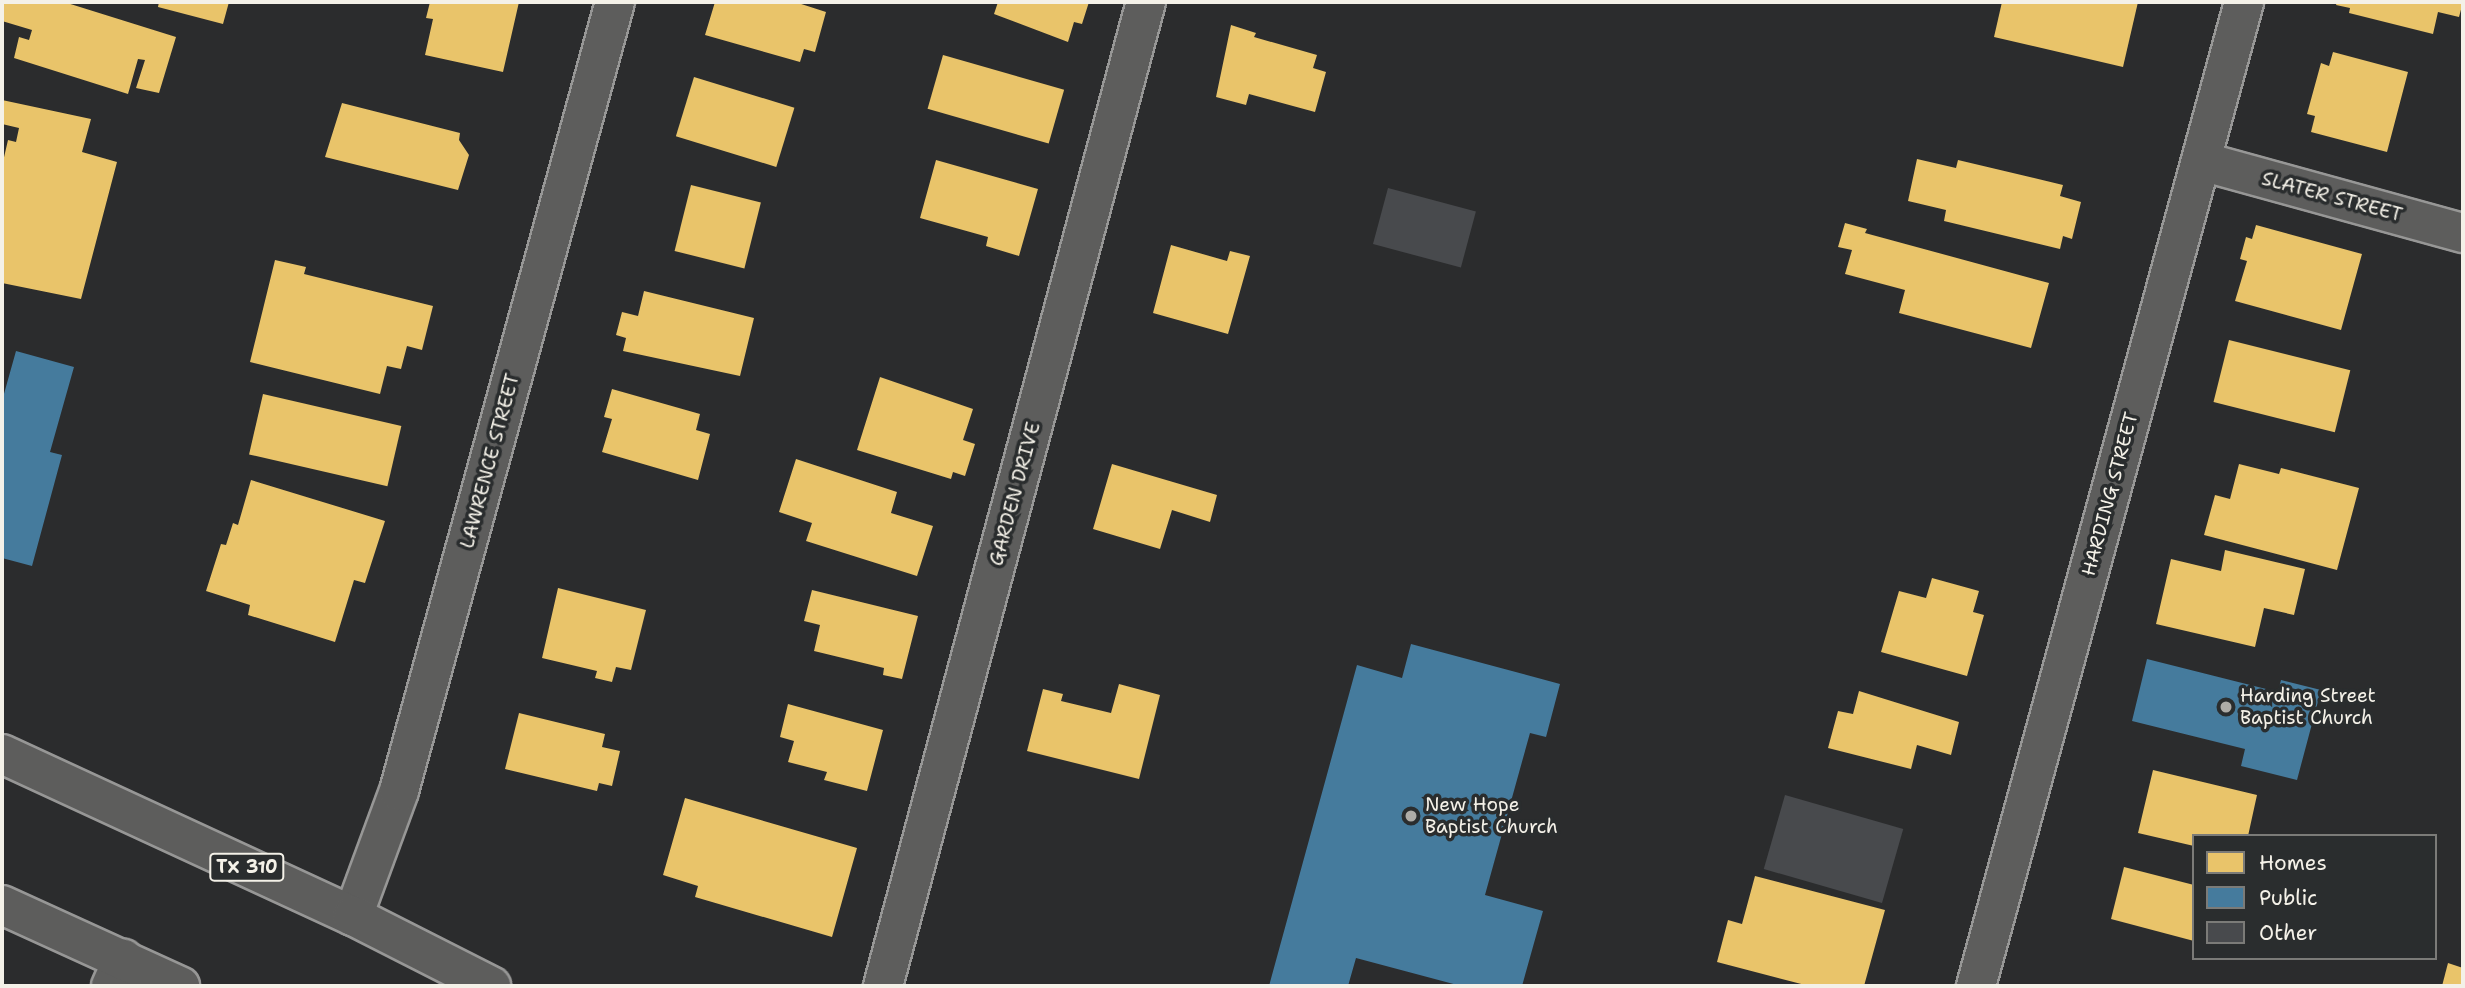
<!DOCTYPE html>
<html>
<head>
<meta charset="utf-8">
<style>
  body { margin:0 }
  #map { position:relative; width:2465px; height:988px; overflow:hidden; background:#2b2c2d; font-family:"Shantell Sans",sans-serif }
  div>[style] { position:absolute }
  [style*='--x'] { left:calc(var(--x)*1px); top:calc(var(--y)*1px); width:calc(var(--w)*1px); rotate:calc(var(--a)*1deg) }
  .homes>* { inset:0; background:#e9c46a; transform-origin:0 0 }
  .public>* { inset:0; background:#457b9d }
  .building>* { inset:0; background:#484a4d; transform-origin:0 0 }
  .roads { filter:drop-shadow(2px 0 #979796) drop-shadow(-2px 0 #979796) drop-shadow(0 2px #979796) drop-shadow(0 -2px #979796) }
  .street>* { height:38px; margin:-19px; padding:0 19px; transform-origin:19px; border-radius:19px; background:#5d5d5c }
  .primary>* { height:38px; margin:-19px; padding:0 19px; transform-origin:19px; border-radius:19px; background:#5d5d5c }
  .dots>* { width:19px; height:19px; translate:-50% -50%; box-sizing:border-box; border:4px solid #2a2d2e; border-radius:50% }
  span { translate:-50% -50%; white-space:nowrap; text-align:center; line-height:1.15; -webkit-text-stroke:7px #2a2d2e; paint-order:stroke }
  .shield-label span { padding:2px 5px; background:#2a2d2e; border:2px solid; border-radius:5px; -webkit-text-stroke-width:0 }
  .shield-label { font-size:18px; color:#f4f1e8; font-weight:700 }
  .street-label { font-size:19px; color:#f4f1e8 }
  .poi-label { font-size:19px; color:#f4f1e8 }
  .left { translate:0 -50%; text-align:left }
  .frame { position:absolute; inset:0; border:4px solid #f4f1e8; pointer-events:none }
  .legend { position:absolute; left:2192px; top:834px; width:245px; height:126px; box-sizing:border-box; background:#2a2d2e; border:2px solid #7b7b78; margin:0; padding:9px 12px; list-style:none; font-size:21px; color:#f4f1e8 }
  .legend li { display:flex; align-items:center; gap:14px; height:35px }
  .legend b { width:35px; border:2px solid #7b7b78 }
</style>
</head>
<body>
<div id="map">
  <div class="homes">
    <i style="clip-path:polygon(2px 2px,64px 2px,176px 37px,159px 93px,136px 88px,145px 60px,138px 59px,128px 94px,14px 58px,19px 37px,29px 40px,32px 30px,2px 21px)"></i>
    <i style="clip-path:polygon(159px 2px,229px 2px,223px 24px,158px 7px)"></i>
    <i style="clip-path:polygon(430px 2px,519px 2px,503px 72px,425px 55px,433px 19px,426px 18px)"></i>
    <i style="clip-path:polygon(715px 2px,795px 2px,826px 12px,815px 52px,804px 49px,800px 62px,705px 35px)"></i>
    <i style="clip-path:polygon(998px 2px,1089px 2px,1082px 24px,1074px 22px,1068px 42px,994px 14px)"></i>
    <i style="clip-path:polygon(2002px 2px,2138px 2px,2123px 67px,1994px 37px)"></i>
    <i style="clip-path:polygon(2337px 2px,2463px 2px,2459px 17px,2438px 12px,2433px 34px,2349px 13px,2350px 8px,2336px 5px)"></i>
    <i style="clip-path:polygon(1231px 25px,1256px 33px,1254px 37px,1317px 55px,1313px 68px,1326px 72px,1315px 112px,1249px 94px,1246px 105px,1216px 97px)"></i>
    <i style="clip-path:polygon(2333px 52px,2408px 72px,2387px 152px,2311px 132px,2315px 116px,2307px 114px,2321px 63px,2329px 66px)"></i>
    <i style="left:943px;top:55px;width:126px;height:56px;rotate:16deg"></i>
    <i style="left:694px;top:77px;width:105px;height:62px;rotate:17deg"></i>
    <i style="clip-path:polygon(2px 100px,91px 119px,82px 152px,117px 162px,81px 299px,2px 283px,2px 166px,8px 140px,16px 142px,19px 128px,2px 124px)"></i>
    <i style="clip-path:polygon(342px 103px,460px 133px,459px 140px,469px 155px,458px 190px,325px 157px)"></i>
    <i style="clip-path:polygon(1917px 159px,1956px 168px,1958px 160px,2063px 185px,2060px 196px,2081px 202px,2072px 239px,2063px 236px,2060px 249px,1944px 221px,1946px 210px,1908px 201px)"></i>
    <i style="clip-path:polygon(936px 160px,1038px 189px,1019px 256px,986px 246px,988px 237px,920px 218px)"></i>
    <i style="left:691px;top:185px;width:72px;height:68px;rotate:14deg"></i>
    <i style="clip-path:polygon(1845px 223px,1867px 229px,1865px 233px,2049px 283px,2031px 348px,1899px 313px,1905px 290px,1845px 274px,1852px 250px,1838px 247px)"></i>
    <i style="clip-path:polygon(2256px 225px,2362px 254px,2341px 330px,2235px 301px,2247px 261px,2240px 259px,2246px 237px,2252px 239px)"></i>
    <i style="clip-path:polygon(1171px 245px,1227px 261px,1230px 251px,1250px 256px,1228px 334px,1153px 313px)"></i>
    <i style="clip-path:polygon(275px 260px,306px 267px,304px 274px,433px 306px,422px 350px,407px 346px,401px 369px,387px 366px,380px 394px,250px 362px)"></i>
    <i style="clip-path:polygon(644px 291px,754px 318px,740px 376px,623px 351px,626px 338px,616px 335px,622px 312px,638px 316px)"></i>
    <i style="left:2229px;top:340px;width:125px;height:64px;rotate:14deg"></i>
    <i style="clip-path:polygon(880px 377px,973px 409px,963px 440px,975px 444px,965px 476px,953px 472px,951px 479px,857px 450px)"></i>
    <i style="clip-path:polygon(612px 389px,700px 414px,696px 430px,710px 434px,698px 480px,602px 452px,612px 419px,604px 417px)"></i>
    <i style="left:263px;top:394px;width:142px;height:62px;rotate:13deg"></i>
    <i style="clip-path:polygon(796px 459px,897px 492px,891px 513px,933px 526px,917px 576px,806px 541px,812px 523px,779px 512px)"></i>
    <i style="clip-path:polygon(1112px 464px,1217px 495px,1210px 522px,1172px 510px,1160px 549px,1093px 529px)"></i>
    <i style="clip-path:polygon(2239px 464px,2279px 474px,2281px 468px,2359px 488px,2337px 570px,2204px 535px,2215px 495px,2230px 499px)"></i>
    <i style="clip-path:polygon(251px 480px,385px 521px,365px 583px,354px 580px,335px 642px,248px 615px,250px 605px,206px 591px,221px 544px,226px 545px,233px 523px,238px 525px)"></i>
    <i style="clip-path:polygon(2225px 550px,2305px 569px,2294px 615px,2264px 608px,2255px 647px,2156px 624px,2171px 559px,2221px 571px)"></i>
    <i style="clip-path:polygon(1932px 578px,1979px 591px,1973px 612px,1984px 615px,1967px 676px,1881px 652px,1899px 591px,1926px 598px)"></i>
    <i style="clip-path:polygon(558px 588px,646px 610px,631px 670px,616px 667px,612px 682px,595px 678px,597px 671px,542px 658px)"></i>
    <i style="clip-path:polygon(812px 590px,918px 616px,902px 679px,883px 675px,884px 668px,814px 651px,820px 625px,804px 621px)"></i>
    <i style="clip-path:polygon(1119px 684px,1160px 695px,1139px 779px,1027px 751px,1043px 689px,1063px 694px,1061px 701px,1111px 713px)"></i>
    <i style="clip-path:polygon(1859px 691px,1959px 722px,1951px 755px,1917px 745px,1911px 769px,1828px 748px,1838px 711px,1853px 714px)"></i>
    <i style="clip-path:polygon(788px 704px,883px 730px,867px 791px,824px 780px,827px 772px,788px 762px,794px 741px,780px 737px)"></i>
    <i style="clip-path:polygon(519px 713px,605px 734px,602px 747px,620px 751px,612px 786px,599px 783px,597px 791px,505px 769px)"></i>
    <i style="clip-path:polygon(2153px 770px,2257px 795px,2248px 836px,2194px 836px,2194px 846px,2138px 833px)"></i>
    <i style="clip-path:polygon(685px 798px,857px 848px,832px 937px,695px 897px,698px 886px,663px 875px)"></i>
    <i style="clip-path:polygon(2124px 867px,2194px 885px,2194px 941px,2111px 919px)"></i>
    <i style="clip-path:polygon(1755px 876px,1885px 910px,1864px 986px,1809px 986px,1717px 962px,1728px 920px,1742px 924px)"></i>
    <i style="clip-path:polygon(2448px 963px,2463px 968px,2463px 986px,2442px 986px)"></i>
  </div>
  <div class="public">
    <i style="clip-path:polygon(16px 351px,74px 367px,50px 452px,62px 455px,32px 566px,2px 558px,2px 401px)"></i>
    <i style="clip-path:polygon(1411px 644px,1560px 684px,1546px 737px,1530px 733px,1485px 895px,1543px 911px,1522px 986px,1461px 986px,1356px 958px,1348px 986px,1269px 986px,1357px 665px,1402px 678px)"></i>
    <i style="clip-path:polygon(2147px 659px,2278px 692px,2281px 680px,2321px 690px,2297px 780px,2241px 766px,2245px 749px,2132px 721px)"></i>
  </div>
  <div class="building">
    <i style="left:1388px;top:188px;width:91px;height:58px;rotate:15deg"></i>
    <i style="left:1785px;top:795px;width:123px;height:77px;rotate:16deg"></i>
  </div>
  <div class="roads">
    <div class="street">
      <i style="--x:2201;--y:161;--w:272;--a:15.4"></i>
      <i style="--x:353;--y:916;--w:133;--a:-69.8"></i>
      <i style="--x:399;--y:791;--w:818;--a:-74.69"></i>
      <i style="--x:111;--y:986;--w:30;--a:-66"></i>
      <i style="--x:883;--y:986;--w:1019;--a:-75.04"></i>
      <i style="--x:1976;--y:986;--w:1020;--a:-74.76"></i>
    </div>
    <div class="primary">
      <i style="--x:2;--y:754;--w:387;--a:24.8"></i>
      <i style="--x:353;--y:916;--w:155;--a:26.9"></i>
      <i style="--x:2;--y:905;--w:196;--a:24.5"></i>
    </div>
  </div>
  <div class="dots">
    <i style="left:2226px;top:707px;background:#aeaca7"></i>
    <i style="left:1411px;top:816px;background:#aeaca7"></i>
  </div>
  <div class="shield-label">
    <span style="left:247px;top:867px">TX 310</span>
  </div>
  <div class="street-label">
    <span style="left:2332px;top:197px;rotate:15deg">SLATER STREET</span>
    <span style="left:490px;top:461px;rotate:-75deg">LAWRENCE STREET</span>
    <span style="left:1015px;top:494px;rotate:-75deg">GARDEN DRIVE</span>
    <span style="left:2110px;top:494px;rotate:-75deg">HARDING STREET</span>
  </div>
  <div class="poi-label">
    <span class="left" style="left:2240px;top:707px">Harding Street<br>Baptist Church</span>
    <span class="left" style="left:1425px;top:816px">New Hope<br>Baptist Church</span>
  </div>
  <div class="frame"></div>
  <ul class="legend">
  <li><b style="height:19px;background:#e9c46a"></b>Homes</li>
  <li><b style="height:19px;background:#457b9d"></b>Public</li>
  <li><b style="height:19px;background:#484a4d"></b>Other</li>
  </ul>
</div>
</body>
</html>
